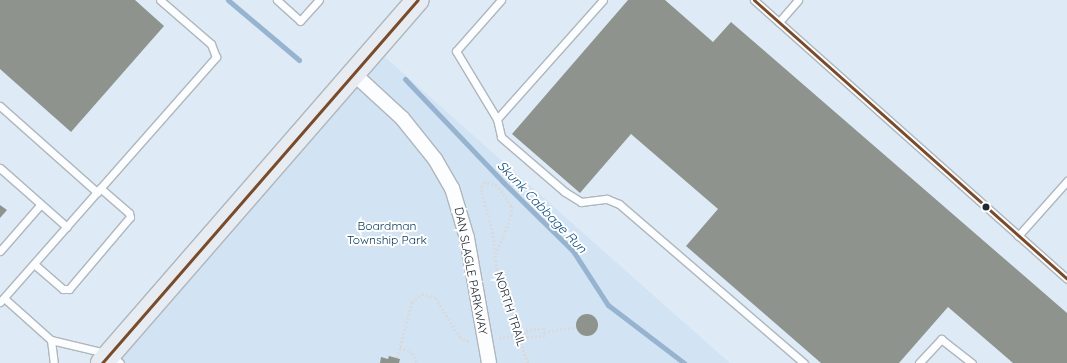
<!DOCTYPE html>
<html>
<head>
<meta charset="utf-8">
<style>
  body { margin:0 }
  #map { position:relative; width:1067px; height:363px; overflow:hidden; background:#eef3f8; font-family:Quicksand,sans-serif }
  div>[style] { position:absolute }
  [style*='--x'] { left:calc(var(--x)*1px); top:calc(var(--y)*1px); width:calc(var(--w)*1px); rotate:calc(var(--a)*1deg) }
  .built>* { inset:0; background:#deebf7 }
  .green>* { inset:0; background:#d2e3f4 }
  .stream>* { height:5px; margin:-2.5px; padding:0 2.5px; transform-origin:2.5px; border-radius:2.5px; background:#96b3cf }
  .building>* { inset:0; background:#8f938d }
  .round { border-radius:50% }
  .path>* { height:2.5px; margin-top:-1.25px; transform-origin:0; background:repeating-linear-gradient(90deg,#d9dadd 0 2px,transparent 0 4px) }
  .roads { filter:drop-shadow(1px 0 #afb6bc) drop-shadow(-1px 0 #afb6bc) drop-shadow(0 1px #afb6bc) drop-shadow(0 -1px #afb6bc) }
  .lane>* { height:7px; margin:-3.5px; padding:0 3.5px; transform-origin:3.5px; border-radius:3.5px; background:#fcfdfe }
  .street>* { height:14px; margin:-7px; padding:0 7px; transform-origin:7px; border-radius:7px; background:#fcfdfe }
  .primary>* { height:22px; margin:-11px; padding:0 11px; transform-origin:11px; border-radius:11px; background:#e6ecf1 }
  .bus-1>* { height:3px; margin:-1.5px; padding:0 1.5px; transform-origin:1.5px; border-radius:1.5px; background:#7a4b2a }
  .dots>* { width:11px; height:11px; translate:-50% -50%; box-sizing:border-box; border:2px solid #fff; border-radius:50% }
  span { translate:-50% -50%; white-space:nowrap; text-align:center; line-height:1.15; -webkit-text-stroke:4px #fff; paint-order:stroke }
  .park-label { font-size:12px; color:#043458 }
  .street-label { font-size:12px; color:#212a34 }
  .water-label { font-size:13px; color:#114f80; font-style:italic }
</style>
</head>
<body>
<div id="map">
  <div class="built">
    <i style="clip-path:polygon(0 0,1067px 0,1067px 363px,730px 363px,375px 48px,102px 363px,0 363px)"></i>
  </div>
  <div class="green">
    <i style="clip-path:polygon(375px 48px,730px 363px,102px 363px)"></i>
  </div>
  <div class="stream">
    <i style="--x:228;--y:0;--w:93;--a:40.2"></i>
    <i style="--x:405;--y:79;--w:141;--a:46.4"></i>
    <i style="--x:502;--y:181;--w:100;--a:44.6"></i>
    <i style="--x:573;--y:251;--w:64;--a:57.1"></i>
    <i style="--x:608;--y:305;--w:96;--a:37.3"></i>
  </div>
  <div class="building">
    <i style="clip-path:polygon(0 0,135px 0,164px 26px,71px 132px,0 69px)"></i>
    <i style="clip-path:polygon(628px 0,665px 0,713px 42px,731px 22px,1067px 313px,1067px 363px,1013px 363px,948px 307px,899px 363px,821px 363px,686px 246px,718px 209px,631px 134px,580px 193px,512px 134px)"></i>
    <i style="clip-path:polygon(0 205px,7px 210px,0 218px)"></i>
    <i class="round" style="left:576px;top:314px;width:22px;height:22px"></i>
    <i style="clip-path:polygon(389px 356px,400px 359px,399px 363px,380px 363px,381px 357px,388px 359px)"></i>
  </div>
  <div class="path">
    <i style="--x:496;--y:254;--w:41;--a:-68.5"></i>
    <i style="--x:511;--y:216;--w:10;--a:-90"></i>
    <i style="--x:511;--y:206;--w:24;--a:-125"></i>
    <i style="--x:497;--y:186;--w:13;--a:-162"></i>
    <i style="--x:485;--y:182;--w:5;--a:127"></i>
    <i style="--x:482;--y:186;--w:7;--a:90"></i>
    <i style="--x:482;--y:193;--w:41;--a:74.2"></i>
    <i style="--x:493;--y:232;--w:38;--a:84"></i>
    <i style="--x:497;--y:270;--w:98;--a:71.6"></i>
    <i style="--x:544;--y:328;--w:8;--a:83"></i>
    <i style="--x:545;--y:336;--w:18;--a:174"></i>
    <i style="--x:527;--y:338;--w:8;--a:-97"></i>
    <i style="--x:526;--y:330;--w:18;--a:-6"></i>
    <i style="--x:544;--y:332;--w:32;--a:-9"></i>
    <i style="--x:499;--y:338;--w:28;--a:-8"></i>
    <i style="--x:400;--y:347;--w:13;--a:27"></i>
    <i style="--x:412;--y:353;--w:11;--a:63"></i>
    <i style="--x:397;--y:358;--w:58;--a:-75"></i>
    <i style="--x:412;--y:302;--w:13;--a:-39"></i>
    <i style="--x:422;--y:294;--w:15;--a:16"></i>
    <i style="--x:436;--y:298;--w:46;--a:58.4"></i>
    <i style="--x:460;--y:337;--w:11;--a:27"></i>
  </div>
  <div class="roads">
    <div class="lane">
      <i style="--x:277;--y:0;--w:31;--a:42"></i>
      <i style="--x:300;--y:21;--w:28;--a:-48"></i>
      <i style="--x:501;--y:0;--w:68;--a:131.4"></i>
      <i style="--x:456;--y:51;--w:79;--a:58.9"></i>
      <i style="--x:497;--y:119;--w:159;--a:-48.3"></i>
      <i style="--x:754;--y:0;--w:419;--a:41.7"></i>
      <i style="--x:779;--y:22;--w:29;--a:-49"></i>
      <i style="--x:0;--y:106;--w:130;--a:41.6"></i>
      <i style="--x:497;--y:119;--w:18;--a:77"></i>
      <i style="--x:501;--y:137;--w:84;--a:40.7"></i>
      <i style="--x:565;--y:192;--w:19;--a:32"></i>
      <i style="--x:581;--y:202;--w:26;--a:-7"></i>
      <i style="--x:607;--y:199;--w:13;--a:23"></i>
      <i style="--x:619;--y:204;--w:244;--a:40.7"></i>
      <i style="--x:0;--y:168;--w:89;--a:41.4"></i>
      <i style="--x:1018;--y:236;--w:74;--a:-48.3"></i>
      <i style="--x:0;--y:251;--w:62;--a:-48.9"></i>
      <i style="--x:34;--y:264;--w:38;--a:41"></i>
      <i style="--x:63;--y:289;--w:6;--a:0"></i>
      <i style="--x:69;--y:289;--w:94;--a:-49.7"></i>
      <i style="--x:130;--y:217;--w:4;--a:-104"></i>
      <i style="--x:129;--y:213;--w:38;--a:-139"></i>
      <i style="--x:4;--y:298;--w:63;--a:41.8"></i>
      <i style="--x:51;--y:340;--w:61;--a:13.3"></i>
      <i style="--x:110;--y:354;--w:13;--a:42"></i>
      <i style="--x:0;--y:302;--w:327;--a:-48.6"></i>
      <i style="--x:216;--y:57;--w:14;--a:-111"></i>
      <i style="--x:211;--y:44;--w:67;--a:-139.2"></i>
      <i style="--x:51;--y:340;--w:23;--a:83"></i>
      <i style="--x:919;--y:363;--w:33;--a:-47"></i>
      <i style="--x:941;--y:339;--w:39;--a:38"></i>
    </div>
    <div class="street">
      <i style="--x:353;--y:73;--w:67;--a:42.6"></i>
      <i style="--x:402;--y:118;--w:53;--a:51.2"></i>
      <i style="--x:435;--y:159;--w:34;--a:60"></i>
      <i style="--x:452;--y:188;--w:52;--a:73.3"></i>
      <i style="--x:467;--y:238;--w:127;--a:80"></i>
    </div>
    <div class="primary">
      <i style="--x:102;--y:363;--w:481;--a:-49"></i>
    </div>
  </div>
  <div class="bus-1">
    <i style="--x:754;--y:0;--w:419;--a:41.7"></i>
    <i style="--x:102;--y:363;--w:481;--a:-49"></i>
  </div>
  <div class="dots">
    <i style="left:986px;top:207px;background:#212a34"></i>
  </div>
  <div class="park-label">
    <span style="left:387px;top:233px">Boardman<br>Township Park</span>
  </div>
  <div class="street-label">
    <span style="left:471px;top:271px;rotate:79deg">DAN SLAGLE PARKWAY</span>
    <span style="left:510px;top:309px;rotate:72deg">NORTH TRAIL</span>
  </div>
  <div class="water-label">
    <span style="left:542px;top:207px;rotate:46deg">Skunk Cabbage Run</span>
  </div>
</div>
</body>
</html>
